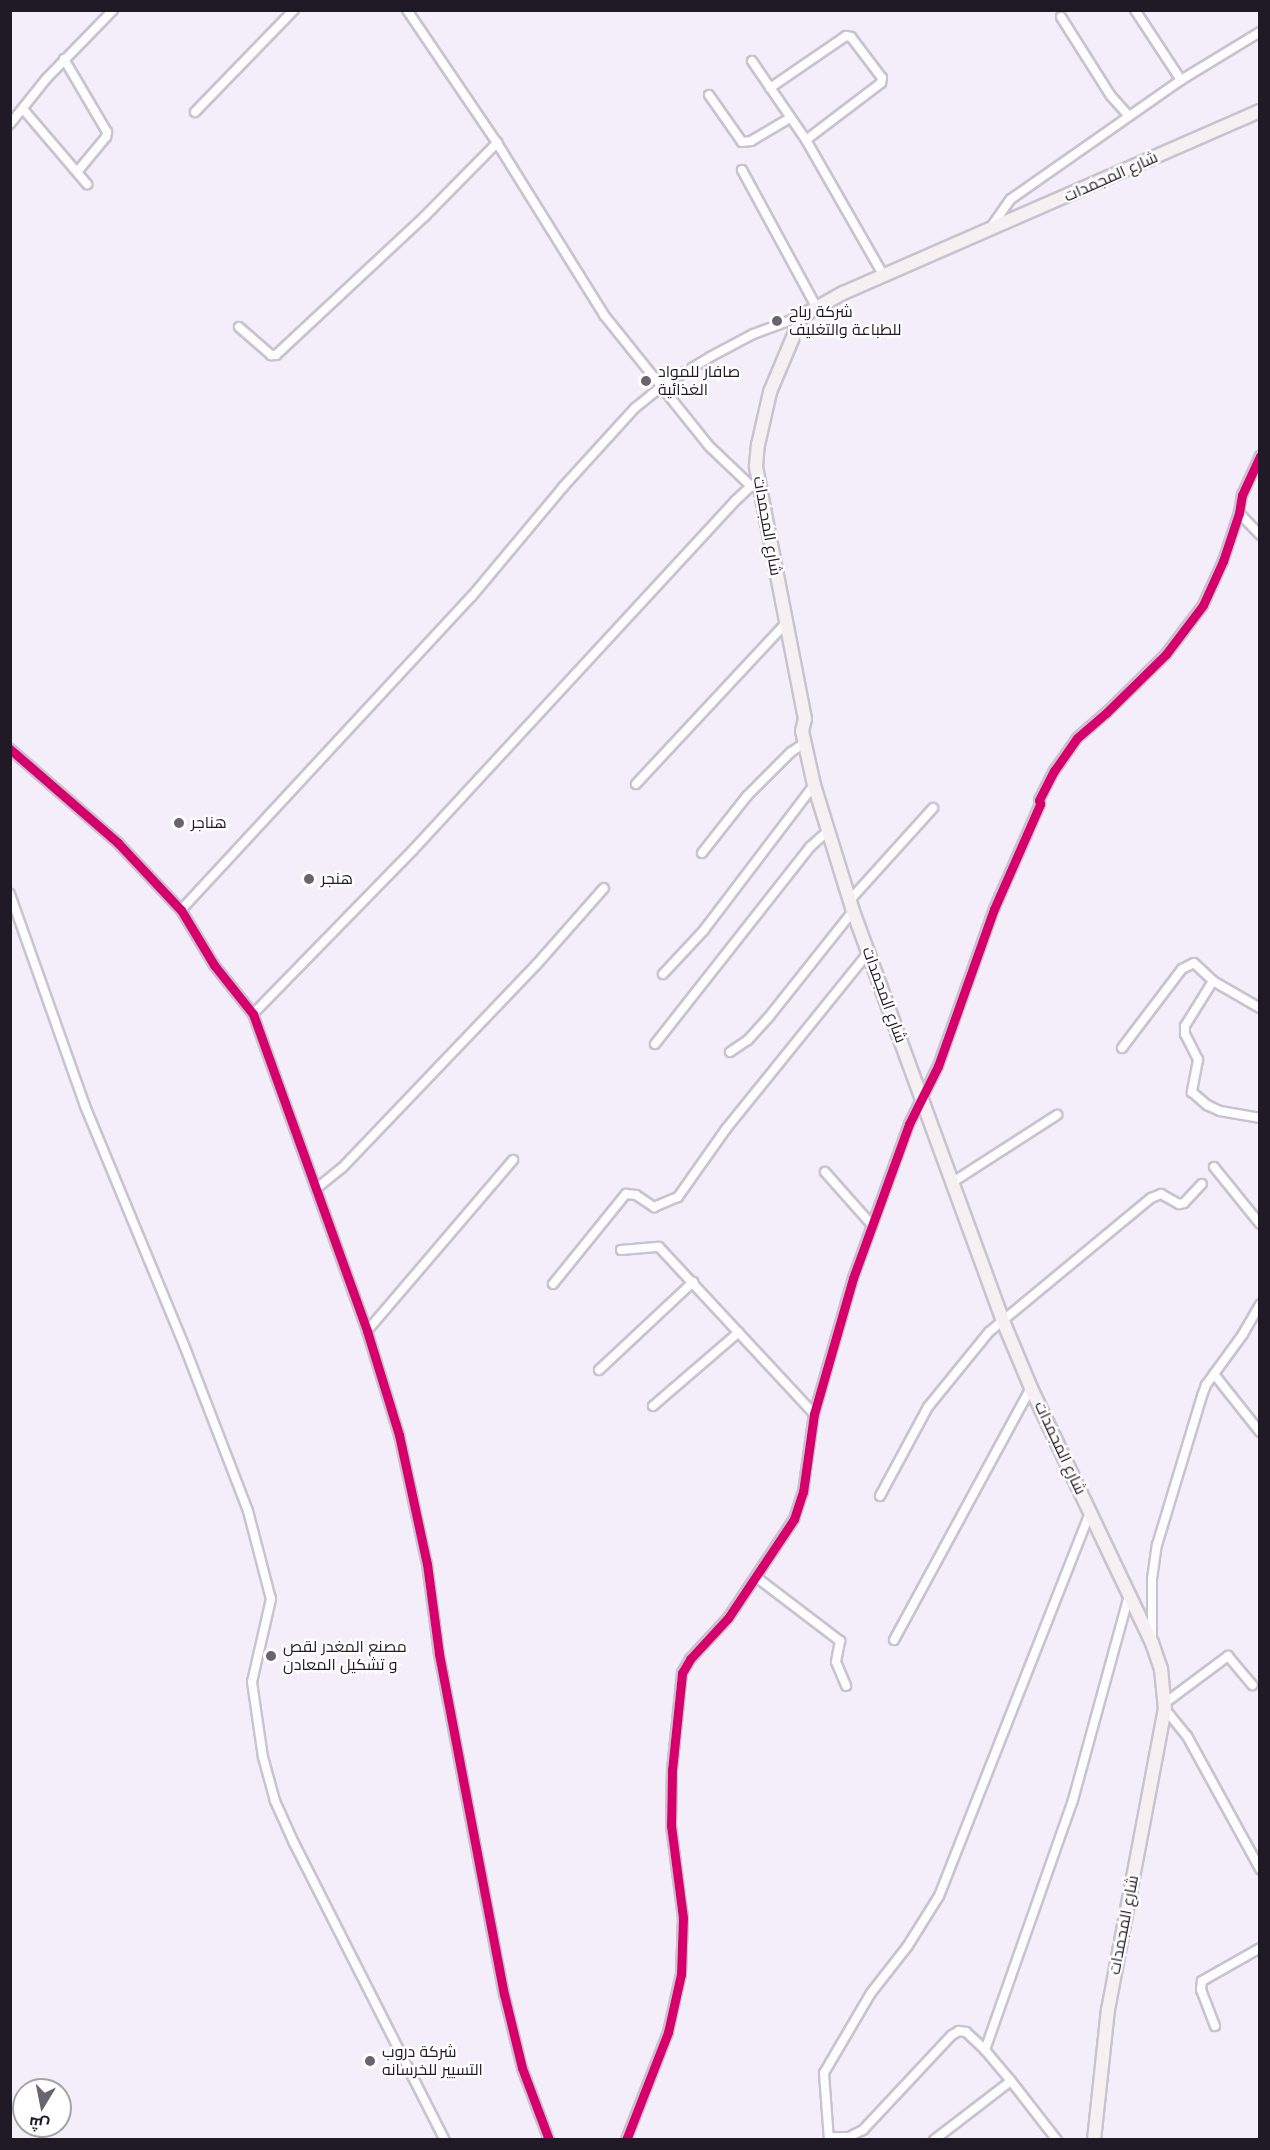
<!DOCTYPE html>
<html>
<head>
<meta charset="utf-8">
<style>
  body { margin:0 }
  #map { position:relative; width:1270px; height:2150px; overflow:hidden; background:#f3eefa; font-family:"DM Sans",Cairo,sans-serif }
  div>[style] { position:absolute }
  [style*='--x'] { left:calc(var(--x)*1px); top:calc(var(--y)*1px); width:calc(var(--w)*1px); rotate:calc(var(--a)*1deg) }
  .roads { filter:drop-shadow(2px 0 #c8c3ce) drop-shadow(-2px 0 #c8c3ce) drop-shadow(0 2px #c8c3ce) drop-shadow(0 -2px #c8c3ce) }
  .street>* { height:8px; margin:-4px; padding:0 4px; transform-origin:4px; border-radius:4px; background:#fdfcfe }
  .secondary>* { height:12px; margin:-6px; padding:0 6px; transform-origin:6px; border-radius:6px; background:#f6f0f2 }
  .cycleway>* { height:9px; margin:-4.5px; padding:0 4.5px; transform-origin:4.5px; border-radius:4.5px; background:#d6006c }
  .dots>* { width:16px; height:16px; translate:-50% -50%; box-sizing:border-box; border:3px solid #fff; border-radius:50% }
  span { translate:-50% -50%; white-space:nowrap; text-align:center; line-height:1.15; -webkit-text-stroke:4.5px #fff; paint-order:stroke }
  .street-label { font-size:16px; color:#1f1a25 }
  .poi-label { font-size:16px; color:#1f1a25 }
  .left { translate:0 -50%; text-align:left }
  .frame { position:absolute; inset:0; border:12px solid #1f1a25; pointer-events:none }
  .north { position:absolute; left:12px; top:2078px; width:60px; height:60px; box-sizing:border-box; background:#fff; border:2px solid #a5a3a8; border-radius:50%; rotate:190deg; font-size:16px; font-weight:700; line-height:24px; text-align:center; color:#1f1a25 }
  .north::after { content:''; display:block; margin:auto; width:21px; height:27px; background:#696470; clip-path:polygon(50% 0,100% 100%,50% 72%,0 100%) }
</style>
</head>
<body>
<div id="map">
  <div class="roads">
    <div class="street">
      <i style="--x:407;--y:10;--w:161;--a:55.9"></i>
      <i style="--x:497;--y:143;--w:203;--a:58.1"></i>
      <i style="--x:604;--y:315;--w:168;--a:51.3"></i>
      <i style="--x:709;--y:446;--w:58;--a:43.6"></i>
      <i style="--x:1135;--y:10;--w:84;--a:56.7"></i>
      <i style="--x:1061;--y:17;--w:93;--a:57.7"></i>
      <i style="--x:1111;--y:96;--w:27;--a:48"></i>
      <i style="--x:64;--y:59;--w:85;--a:59.5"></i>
      <i style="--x:107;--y:132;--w:5;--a:101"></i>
      <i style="--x:106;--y:137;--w:45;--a:129.6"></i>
      <i style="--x:752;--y:61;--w:96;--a:55.6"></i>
      <i style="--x:806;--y:140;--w:157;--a:60.2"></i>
      <i style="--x:770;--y:88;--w:92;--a:-34.4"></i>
      <i style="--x:846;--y:36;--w:5;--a:11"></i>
      <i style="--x:851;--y:37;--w:51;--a:52.9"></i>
      <i style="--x:882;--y:78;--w:5;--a:101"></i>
      <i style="--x:881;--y:83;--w:94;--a:142.8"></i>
      <i style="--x:709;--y:95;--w:57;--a:54.9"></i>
      <i style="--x:742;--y:142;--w:9;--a:-6"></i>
      <i style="--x:751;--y:141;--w:45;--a:-30.5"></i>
      <i style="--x:23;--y:109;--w:99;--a:49.5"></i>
      <i style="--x:195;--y:112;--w:142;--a:-45.9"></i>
      <i style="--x:10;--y:124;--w:58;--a:-51.3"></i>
      <i style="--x:46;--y:79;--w:96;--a:-45.8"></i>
      <i style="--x:742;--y:170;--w:157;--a:61.5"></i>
      <i style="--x:989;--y:230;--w:38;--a:-55"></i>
      <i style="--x:1011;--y:199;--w:208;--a:-35"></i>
      <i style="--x:1181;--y:80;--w:92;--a:-31.3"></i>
      <i style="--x:239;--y:327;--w:43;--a:41.2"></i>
      <i style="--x:271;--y:355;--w:5;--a:0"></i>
      <i style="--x:276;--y:355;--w:204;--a:-43"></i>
      <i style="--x:425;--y:216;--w:103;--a:-45.4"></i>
      <i style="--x:1239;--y:513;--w:30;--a:46"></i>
      <i style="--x:10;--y:749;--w:143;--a:41"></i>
      <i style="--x:118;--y:843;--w:92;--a:46.8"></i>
      <i style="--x:181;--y:910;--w:64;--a:59"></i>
      <i style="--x:214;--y:965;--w:63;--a:51.5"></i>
      <i style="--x:253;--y:1014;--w:337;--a:70.2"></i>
      <i style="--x:367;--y:1331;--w:109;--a:72.9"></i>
      <i style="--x:399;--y:1435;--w:132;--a:77.8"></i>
      <i style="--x:427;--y:1564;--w:91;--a:82.4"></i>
      <i style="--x:439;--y:1654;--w:346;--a:79.2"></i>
      <i style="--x:504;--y:1994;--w:76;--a:76.3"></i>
      <i style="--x:522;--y:2068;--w:77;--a:69.4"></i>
      <i style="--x:636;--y:784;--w:219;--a:-47"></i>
      <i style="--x:702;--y:853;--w:73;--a:-51.7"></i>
      <i style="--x:747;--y:796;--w:62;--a:-45"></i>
      <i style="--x:791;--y:752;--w:17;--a:-33"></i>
      <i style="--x:10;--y:894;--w:225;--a:70.5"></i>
      <i style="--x:85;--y:1106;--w:259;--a:67.5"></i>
      <i style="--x:184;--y:1345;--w:178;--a:68.9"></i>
      <i style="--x:248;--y:1511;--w:91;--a:75.4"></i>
      <i style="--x:271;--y:1599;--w:85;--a:102.9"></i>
      <i style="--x:252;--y:1682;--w:76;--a:81.7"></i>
      <i style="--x:263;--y:1757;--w:46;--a:74.7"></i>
      <i style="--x:275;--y:1801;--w:46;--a:65.7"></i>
      <i style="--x:294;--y:1843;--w:333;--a:63.1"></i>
      <i style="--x:850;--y:900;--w:124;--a:-47.9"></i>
      <i style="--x:181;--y:910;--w:428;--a:-47.2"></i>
      <i style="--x:472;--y:596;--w:142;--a:-50.1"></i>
      <i style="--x:563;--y:487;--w:107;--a:-47.7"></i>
      <i style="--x:635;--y:408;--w:35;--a:-39"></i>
      <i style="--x:662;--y:386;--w:56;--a:-31.1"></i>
      <i style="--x:710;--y:357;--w:49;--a:-28.1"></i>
      <i style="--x:753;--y:334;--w:52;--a:-20.2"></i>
      <i style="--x:663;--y:974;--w:60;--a:-47"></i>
      <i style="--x:704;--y:930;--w:182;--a:-52.8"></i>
      <i style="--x:1213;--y:981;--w:53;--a:121.9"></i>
      <i style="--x:1185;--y:1026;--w:8;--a:90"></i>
      <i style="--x:1185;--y:1034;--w:29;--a:63"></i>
      <i style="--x:1198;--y:1060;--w:33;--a:101"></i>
      <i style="--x:1192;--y:1092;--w:20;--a:41"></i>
      <i style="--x:1207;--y:1105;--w:14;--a:25"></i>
      <i style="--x:1220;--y:1111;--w:41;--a:9.9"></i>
      <i style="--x:253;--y:1014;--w:229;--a:-45.7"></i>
      <i style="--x:413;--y:850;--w:475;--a:-47.3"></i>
      <i style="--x:735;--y:501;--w:22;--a:-43"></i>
      <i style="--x:751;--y:486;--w:9;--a:13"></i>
      <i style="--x:655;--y:1044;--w:251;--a:-51.8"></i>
      <i style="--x:810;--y:847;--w:24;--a:-42"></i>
      <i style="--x:1122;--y:1048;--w:99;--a:-52.8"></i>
      <i style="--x:1182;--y:969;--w:13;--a:-27"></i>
      <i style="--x:1194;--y:963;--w:26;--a:43"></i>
      <i style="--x:1213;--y:981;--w:54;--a:29.9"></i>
      <i style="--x:730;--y:1052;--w:22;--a:-34"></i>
      <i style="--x:748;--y:1040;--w:30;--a:-48"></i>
      <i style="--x:768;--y:1018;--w:137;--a:-51.5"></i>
      <i style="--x:1214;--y:1167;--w:73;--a:51.1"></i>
      <i style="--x:825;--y:1172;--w:71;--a:48.4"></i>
      <i style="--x:953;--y:1182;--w:124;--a:-32.8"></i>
      <i style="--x:317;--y:1188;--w:32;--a:-39"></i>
      <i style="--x:342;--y:1168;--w:282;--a:-46.3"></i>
      <i style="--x:537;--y:964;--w:101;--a:-48.6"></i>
      <i style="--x:621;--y:1250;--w:38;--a:-5"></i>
      <i style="--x:659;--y:1247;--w:228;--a:47.1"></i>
      <i style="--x:553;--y:1284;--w:116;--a:-51"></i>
      <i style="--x:626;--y:1194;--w:10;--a:6"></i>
      <i style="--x:636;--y:1195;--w:22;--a:34"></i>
      <i style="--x:654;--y:1207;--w:26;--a:-23"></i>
      <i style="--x:678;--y:1197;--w:83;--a:-54.8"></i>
      <i style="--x:726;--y:1129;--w:228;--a:-51.1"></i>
      <i style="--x:367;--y:1331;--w:225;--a:-49.5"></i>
      <i style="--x:599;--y:1370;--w:129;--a:-43.1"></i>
      <i style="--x:1214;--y:1374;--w:74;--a:51.6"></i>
      <i style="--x:653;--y:1406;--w:113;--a:-40.7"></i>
      <i style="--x:880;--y:1496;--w:101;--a:-61.7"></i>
      <i style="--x:928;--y:1407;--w:97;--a:-50.9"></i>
      <i style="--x:989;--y:1332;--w:210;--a:-39.6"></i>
      <i style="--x:1151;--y:1198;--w:11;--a:-22"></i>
      <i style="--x:1161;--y:1194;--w:21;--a:29"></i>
      <i style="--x:1179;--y:1204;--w:5;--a:-11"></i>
      <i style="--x:1184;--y:1203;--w:26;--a:-47"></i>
      <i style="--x:756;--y:1577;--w:106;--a:37.3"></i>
      <i style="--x:840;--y:1641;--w:21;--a:101"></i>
      <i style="--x:836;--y:1662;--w:26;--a:67"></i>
      <i style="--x:1152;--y:1639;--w:60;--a:-90"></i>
      <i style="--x:1152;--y:1579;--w:34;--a:-82"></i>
      <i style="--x:1157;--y:1545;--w:156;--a:-73.2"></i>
      <i style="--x:1202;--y:1396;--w:12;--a:-70"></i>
      <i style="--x:1206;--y:1385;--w:63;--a:-54"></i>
      <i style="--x:1243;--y:1334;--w:34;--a:-60"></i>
      <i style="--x:894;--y:1640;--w:287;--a:-61.5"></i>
      <i style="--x:1165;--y:1703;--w:79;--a:-36.7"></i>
      <i style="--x:1228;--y:1656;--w:38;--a:50"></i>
      <i style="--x:1165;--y:1709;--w:35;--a:51"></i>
      <i style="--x:1187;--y:1736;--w:152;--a:61.2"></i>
      <i style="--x:1215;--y:2026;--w:39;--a:-111"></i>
      <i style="--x:1201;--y:1990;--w:9;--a:-84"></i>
      <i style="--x:1202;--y:1981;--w:67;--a:-29.6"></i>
      <i style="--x:985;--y:2050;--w:265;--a:-70.6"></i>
      <i style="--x:1073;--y:1800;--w:213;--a:-74.7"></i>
      <i style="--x:830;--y:2137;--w:19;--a:0"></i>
      <i style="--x:849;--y:2137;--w:16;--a:-27"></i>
      <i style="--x:863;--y:2130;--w:130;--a:-46.9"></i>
      <i style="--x:952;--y:2035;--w:8;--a:-30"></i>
      <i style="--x:959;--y:2031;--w:7;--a:8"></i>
      <i style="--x:966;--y:2032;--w:26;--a:43"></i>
      <i style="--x:985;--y:2050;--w:40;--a:50"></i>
      <i style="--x:626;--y:2140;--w:116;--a:-68.7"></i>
      <i style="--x:668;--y:2032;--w:59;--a:-77.4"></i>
      <i style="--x:681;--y:1974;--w:56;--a:-88"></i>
      <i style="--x:683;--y:1918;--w:93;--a:-97.4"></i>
      <i style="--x:671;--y:1826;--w:56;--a:-89"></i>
      <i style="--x:672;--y:1770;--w:98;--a:-84.1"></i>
      <i style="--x:682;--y:1673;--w:16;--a:-60"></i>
      <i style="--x:690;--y:1659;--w:56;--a:-47.2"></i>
      <i style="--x:728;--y:1618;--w:119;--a:-56.3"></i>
      <i style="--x:794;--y:1519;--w:28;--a:-72"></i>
      <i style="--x:803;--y:1492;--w:79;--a:-82"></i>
      <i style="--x:814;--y:1414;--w:141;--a:-74"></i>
      <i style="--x:853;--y:1278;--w:164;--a:-70"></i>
      <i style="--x:909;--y:1124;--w:65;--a:-63.4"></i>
      <i style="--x:938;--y:1066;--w:167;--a:-70.4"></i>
      <i style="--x:994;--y:909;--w:115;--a:-66.3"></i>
      <i style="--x:1040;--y:804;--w:4;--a:-104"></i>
      <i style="--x:1039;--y:800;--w:33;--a:-63"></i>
      <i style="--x:1054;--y:771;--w:40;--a:-55.1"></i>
      <i style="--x:1077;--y:738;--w:38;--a:-41"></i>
      <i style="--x:1106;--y:713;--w:84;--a:-44.5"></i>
      <i style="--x:1166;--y:654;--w:61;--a:-52.9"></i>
      <i style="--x:1203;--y:605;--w:48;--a:-65.6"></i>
      <i style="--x:1223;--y:561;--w:51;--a:-71.6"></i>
      <i style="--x:1239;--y:513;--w:18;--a:-81"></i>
      <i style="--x:1242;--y:495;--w:43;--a:-65.2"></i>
      <i style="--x:829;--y:2140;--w:67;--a:-94.3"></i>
      <i style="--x:824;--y:2073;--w:93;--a:-59.6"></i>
      <i style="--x:871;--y:1993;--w:58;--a:-52"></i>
      <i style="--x:907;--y:1947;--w:60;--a:-57.9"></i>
      <i style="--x:939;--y:1896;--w:412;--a:-68.5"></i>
      <i style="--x:934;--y:2140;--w:97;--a:-37.5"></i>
      <i style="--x:1011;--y:2081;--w:75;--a:52.1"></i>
    </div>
    <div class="secondary">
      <i style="--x:1094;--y:2140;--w:131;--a:-83.9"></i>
      <i style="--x:1108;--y:2010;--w:306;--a:-79.3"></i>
      <i style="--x:1165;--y:1709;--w:40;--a:-95.7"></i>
      <i style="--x:1161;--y:1669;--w:28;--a:-109"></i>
      <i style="--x:1152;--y:1643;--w:282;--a:-115.4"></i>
      <i style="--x:1031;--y:1388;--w:73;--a:-112.7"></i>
      <i style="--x:1003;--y:1321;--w:437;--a:-110.1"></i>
      <i style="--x:853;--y:911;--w:132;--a:-107.2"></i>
      <i style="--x:814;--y:785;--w:55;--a:-102.5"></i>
      <i style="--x:802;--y:731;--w:12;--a:-76"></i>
      <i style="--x:805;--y:719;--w:258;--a:-101"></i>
      <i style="--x:756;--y:466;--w:21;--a:-85"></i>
      <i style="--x:758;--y:445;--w:54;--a:-77.2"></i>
      <i style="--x:770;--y:392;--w:82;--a:-67.2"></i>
      <i style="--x:802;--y:316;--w:47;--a:-29.3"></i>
      <i style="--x:843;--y:293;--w:455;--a:-23.6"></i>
    </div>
  </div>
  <div class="cycleway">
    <i style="--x:10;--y:749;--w:143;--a:41"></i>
    <i style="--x:118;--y:843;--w:92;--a:46.8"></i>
    <i style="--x:181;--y:910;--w:64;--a:59"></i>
    <i style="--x:214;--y:965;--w:63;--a:51.5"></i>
    <i style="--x:253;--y:1014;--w:337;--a:70.2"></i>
    <i style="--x:367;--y:1331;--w:109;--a:72.9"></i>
    <i style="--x:399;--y:1435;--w:132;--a:77.8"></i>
    <i style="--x:427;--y:1564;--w:91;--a:82.4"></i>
    <i style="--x:439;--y:1654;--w:346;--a:79.2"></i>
    <i style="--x:504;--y:1994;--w:76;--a:76.3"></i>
    <i style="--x:522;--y:2068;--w:77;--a:69.4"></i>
    <i style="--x:626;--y:2140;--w:116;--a:-68.7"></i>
    <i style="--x:668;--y:2032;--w:59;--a:-77.4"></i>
    <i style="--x:681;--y:1974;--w:56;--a:-88"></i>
    <i style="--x:683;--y:1918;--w:93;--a:-97.4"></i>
    <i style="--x:671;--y:1826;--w:56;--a:-89"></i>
    <i style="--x:672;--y:1770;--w:98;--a:-84.1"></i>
    <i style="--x:682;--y:1673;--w:16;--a:-60"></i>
    <i style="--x:690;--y:1659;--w:56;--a:-47.2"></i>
    <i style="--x:728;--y:1618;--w:119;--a:-56.3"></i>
    <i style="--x:794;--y:1519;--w:28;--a:-72"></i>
    <i style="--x:803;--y:1492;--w:79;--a:-82"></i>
    <i style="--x:814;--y:1414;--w:141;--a:-74"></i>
    <i style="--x:853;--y:1278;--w:164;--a:-70"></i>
    <i style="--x:909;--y:1124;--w:65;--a:-63.4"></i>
    <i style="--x:938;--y:1066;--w:167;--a:-70.4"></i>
    <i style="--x:994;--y:909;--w:115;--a:-66.3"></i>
    <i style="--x:1040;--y:804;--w:4;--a:-104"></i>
    <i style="--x:1039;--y:800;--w:33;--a:-63"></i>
    <i style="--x:1054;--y:771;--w:40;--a:-55.1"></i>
    <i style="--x:1077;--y:738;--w:38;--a:-41"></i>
    <i style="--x:1106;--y:713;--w:84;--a:-44.5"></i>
    <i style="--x:1166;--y:654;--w:61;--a:-52.9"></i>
    <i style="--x:1203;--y:605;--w:48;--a:-65.6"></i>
    <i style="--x:1223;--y:561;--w:51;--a:-71.6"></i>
    <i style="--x:1239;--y:513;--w:18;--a:-81"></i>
    <i style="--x:1242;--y:495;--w:43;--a:-65.2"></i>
  </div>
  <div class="dots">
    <i style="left:777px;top:321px;background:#696470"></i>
    <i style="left:646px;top:381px;background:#696470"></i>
    <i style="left:179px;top:823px;background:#696470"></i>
    <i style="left:309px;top:879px;background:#696470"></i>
    <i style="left:271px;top:1656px;background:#696470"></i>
    <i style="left:370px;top:2061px;background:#696470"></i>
  </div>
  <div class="street-label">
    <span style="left:1111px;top:177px;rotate:-24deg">شارع المجمدات</span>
    <span style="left:767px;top:526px;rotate:80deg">شارع المجمدات</span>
    <span style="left:884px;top:995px;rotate:70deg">شارع المجمدات</span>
    <span style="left:1060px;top:1448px;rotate:65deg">شارع المجمدات</span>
    <span style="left:1124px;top:1925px;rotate:-79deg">شارع المجمدات</span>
  </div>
  <div class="poi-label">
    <span class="left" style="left:789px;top:321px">شركة رباح<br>للطباعة والتغليف</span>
    <span class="left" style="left:658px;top:381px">صافار للمواد<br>الغذائية</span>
    <span class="left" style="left:191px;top:823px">هناجر</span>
    <span class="left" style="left:321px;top:879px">هنجر</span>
    <span class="left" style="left:283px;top:1656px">مصنع المغدر لقص<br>و تشكيل المعادن</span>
    <span class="left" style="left:382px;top:2061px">شركة دروب<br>التسيير للخرسانه</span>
  </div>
  <div class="frame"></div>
  <div class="north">ش</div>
</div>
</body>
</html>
